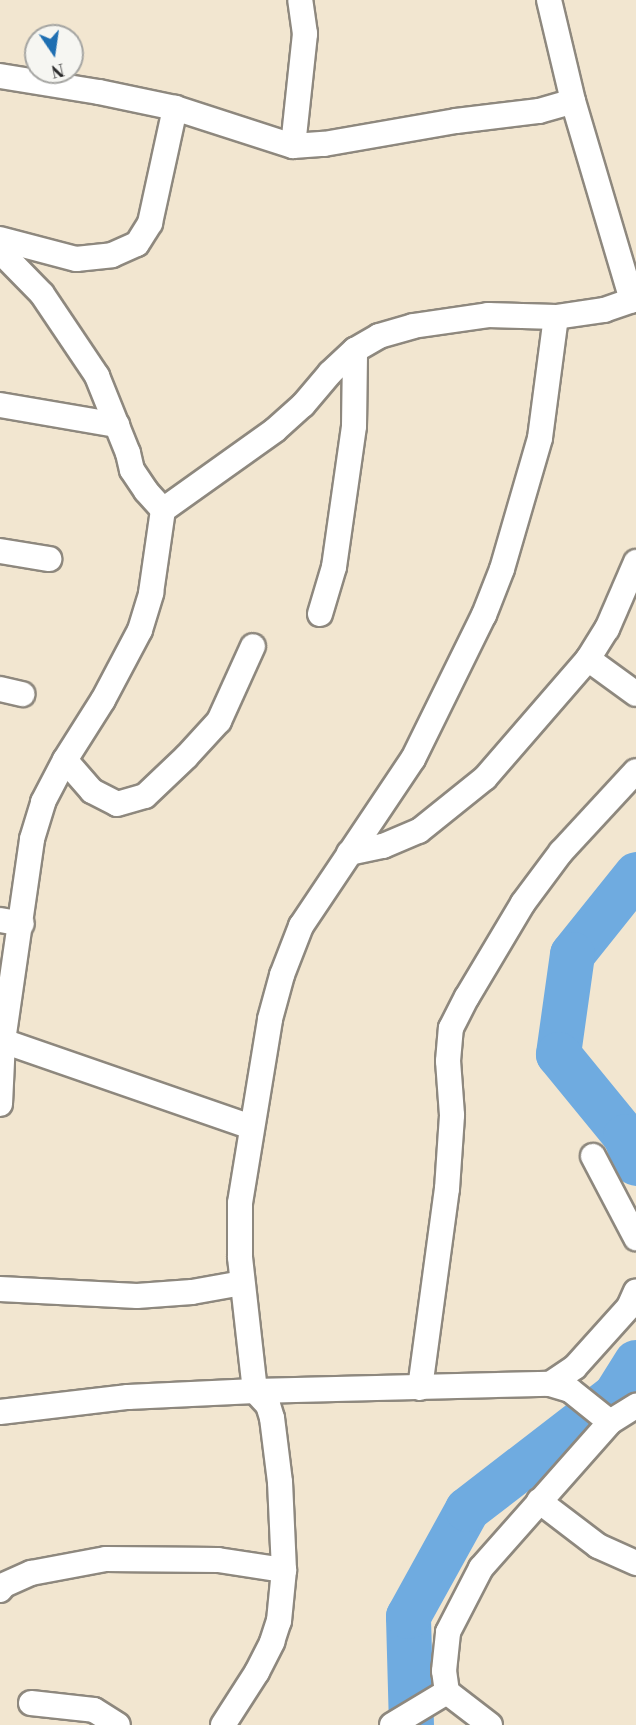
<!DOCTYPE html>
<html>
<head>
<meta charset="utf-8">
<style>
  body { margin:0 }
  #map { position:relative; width:636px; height:1725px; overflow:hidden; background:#f2e6d0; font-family:"Libre Bodoni",serif }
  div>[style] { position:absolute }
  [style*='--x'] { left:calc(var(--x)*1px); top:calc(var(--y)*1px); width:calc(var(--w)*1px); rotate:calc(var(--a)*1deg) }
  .river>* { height:45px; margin:-22.5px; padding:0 22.5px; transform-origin:22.5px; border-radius:22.5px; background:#6fabe0 }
  .roads { filter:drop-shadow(2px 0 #8e887e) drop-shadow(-2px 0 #8e887e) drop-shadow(0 2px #8e887e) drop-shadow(0 -2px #8e887e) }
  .minor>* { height:24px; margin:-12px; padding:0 12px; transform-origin:12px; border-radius:12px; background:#fff }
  span { translate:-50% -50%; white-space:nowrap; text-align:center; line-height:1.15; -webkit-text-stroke:6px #f6f6f2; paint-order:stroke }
  .north { position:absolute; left:24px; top:24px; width:60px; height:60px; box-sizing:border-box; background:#f6f6f2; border:2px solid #a5a5a2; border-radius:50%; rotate:167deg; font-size:16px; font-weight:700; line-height:24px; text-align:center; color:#2b2b2b }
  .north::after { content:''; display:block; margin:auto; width:21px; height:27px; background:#1f6fb2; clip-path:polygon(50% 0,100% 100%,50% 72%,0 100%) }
</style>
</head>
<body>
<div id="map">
  <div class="river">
    <i style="--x:636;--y:874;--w:102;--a:128.7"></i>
    <i style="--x:572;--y:954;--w:101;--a:98"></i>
    <i style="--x:558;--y:1054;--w:106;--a:50.7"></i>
    <i style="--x:625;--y:1136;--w:29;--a:68"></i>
    <i style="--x:411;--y:1725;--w:109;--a:-91.6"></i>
    <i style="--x:408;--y:1616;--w:122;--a:-61.1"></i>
    <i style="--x:467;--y:1509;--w:187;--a:-37.6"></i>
    <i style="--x:615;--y:1395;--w:39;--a:-58"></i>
  </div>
  <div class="roads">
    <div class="minor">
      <i style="--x:549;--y:0;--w:104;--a:76.6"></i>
      <i style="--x:573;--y:101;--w:208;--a:73.5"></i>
      <i style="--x:0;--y:76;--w:100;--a:9.2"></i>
      <i style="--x:99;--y:92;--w:78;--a:11.9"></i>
      <i style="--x:175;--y:108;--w:124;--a:17.9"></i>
      <i style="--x:293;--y:146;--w:31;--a:-4"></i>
      <i style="--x:324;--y:144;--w:134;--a:-9.9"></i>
      <i style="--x:456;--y:121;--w:84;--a:-6.9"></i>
      <i style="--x:539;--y:111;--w:35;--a:-16"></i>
      <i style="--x:293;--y:146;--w:113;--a:-83.9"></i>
      <i style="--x:305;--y:34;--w:34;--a:-98"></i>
      <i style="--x:0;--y:239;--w:79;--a:14.7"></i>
      <i style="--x:76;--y:259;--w:36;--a:-6"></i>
      <i style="--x:112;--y:255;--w:27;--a:-24"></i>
      <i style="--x:137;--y:244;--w:25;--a:-58"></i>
      <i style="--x:150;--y:223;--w:118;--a:-77.7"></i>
      <i style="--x:0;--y:251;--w:60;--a:45.7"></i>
      <i style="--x:42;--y:294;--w:99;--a:56.1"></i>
      <i style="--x:97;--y:376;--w:83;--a:68.1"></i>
      <i style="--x:128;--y:453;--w:17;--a:77"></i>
      <i style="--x:132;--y:470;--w:25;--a:56"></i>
      <i style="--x:146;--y:491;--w:25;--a:48"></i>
      <i style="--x:0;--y:405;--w:119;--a:9.7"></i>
      <i style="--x:0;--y:551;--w:50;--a:9.3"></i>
      <i style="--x:320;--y:614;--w:49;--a:-73.4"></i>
      <i style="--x:334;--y:567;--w:142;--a:-81.9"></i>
      <i style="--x:354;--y:426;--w:76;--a:-89.2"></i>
      <i style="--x:588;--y:659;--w:59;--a:36.1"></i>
      <i style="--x:0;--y:689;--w:23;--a:13"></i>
      <i style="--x:65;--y:760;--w:41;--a:48.9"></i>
      <i style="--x:92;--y:791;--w:28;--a:27"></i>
      <i style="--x:117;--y:804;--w:29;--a:-16"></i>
      <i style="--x:145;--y:796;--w:57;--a:-43.6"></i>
      <i style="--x:186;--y:757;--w:49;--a:-47.5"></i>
      <i style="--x:219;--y:721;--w:82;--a:-65.6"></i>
      <i style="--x:349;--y:853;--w:35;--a:-12"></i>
      <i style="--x:383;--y:846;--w:39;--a:-23"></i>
      <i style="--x:419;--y:831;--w:85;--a:-38.8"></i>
      <i style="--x:485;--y:778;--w:157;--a:-49.1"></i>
      <i style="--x:588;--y:659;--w:36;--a:-58"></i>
      <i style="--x:607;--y:629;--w:73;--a:-66.6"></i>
      <i style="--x:0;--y:920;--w:22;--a:10"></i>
      <i style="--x:3;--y:1041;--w:262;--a:19.1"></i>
      <i style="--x:0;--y:1104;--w:63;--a:-87.3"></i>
      <i style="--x:3;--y:1041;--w:204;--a:-81.8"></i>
      <i style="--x:32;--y:839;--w:39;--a:-73"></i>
      <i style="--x:43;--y:802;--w:47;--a:-62.4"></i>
      <i style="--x:65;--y:760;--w:71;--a:-57.7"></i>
      <i style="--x:103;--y:700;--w:79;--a:-62.1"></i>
      <i style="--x:140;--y:630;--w:39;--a:-73"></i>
      <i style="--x:151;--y:593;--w:84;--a:-81.8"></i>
      <i style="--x:163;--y:510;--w:138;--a:-35.5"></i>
      <i style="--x:275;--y:430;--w:38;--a:-42"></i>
      <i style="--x:303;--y:405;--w:42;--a:-49.8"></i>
      <i style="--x:330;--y:373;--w:34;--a:-43"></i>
      <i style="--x:355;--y:350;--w:28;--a:-30"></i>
      <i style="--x:379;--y:336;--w:35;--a:-16"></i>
      <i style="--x:413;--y:326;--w:76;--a:-8.3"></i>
      <i style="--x:488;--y:315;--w:68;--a:1.7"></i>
      <i style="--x:556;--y:317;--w:49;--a:-8.3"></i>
      <i style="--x:604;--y:310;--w:34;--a:-19"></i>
      <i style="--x:593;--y:1156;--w:93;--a:62.3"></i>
      <i style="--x:0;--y:1289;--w:137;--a:2.9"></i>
      <i style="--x:137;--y:1296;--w:55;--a:-4.2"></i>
      <i style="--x:192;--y:1292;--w:51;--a:-10.2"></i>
      <i style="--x:550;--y:1384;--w:30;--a:-34"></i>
      <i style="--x:575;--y:1367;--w:81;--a:-48"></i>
      <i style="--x:629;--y:1307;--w:17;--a:-66"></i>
      <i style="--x:420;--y:1388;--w:201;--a:-82.3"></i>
      <i style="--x:447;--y:1189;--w:74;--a:-86.1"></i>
      <i style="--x:452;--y:1115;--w:54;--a:-94.2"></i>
      <i style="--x:448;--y:1061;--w:33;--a:-85"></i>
      <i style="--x:451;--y:1028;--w:35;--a:-63"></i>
      <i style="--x:467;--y:997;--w:109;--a:-59.2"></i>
      <i style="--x:523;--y:903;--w:64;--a:-53.3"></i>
      <i style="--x:561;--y:852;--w:110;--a:-47.2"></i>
      <i style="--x:0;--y:1412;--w:129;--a:-6.7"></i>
      <i style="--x:128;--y:1397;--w:127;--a:-2.7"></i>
      <i style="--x:255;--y:1391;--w:295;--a:-1.4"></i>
      <i style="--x:550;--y:1384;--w:21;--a:17"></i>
      <i style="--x:570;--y:1390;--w:51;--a:38.7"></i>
      <i style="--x:539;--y:1501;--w:74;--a:37.3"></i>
      <i style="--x:598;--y:1546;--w:42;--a:24.1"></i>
      <i style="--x:0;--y:1590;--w:6;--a:-51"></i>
      <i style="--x:4;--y:1585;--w:30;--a:-24"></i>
      <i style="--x:31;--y:1573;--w:76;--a:-10.6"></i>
      <i style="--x:106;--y:1559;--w:112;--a:0.5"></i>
      <i style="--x:218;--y:1560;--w:67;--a:8.6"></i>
      <i style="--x:31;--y:1703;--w:63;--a:6.3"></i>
      <i style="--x:94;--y:1710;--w:28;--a:32"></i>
      <i style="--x:223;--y:1725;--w:63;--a:-57.3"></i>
      <i style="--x:257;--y:1672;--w:34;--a:-63"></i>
      <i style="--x:272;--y:1642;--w:22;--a:-72"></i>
      <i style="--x:279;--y:1621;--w:51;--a:-84.4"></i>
      <i style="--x:284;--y:1570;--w:88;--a:-92.6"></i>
      <i style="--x:280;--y:1482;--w:64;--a:-97.1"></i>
      <i style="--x:272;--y:1418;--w:14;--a:-107"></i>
      <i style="--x:268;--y:1405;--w:19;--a:-133"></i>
      <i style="--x:255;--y:1391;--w:135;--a:-96.4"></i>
      <i style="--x:240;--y:1257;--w:54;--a:-90"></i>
      <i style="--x:240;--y:1203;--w:186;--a:-80.7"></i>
      <i style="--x:270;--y:1019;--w:46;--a:-74.7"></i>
      <i style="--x:282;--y:975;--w:53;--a:-68.8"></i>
      <i style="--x:301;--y:926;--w:201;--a:-56.2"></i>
      <i style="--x:413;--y:759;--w:161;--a:-63.8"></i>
      <i style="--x:484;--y:615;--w:49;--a:-68.6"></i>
      <i style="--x:502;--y:569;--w:136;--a:-73.8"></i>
      <i style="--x:540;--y:438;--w:122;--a:-82.5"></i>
      <i style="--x:392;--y:1725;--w:64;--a:-31"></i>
      <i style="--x:490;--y:1725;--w:54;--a:-142.5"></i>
      <i style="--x:447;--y:1692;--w:21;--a:-98"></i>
      <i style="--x:444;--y:1671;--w:39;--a:-84"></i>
      <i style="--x:448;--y:1632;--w:72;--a:-62.7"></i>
      <i style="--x:481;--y:1568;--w:195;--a:-48.5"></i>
      <i style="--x:610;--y:1422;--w:31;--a:-32"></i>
    </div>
  </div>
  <div class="north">N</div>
</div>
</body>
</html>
